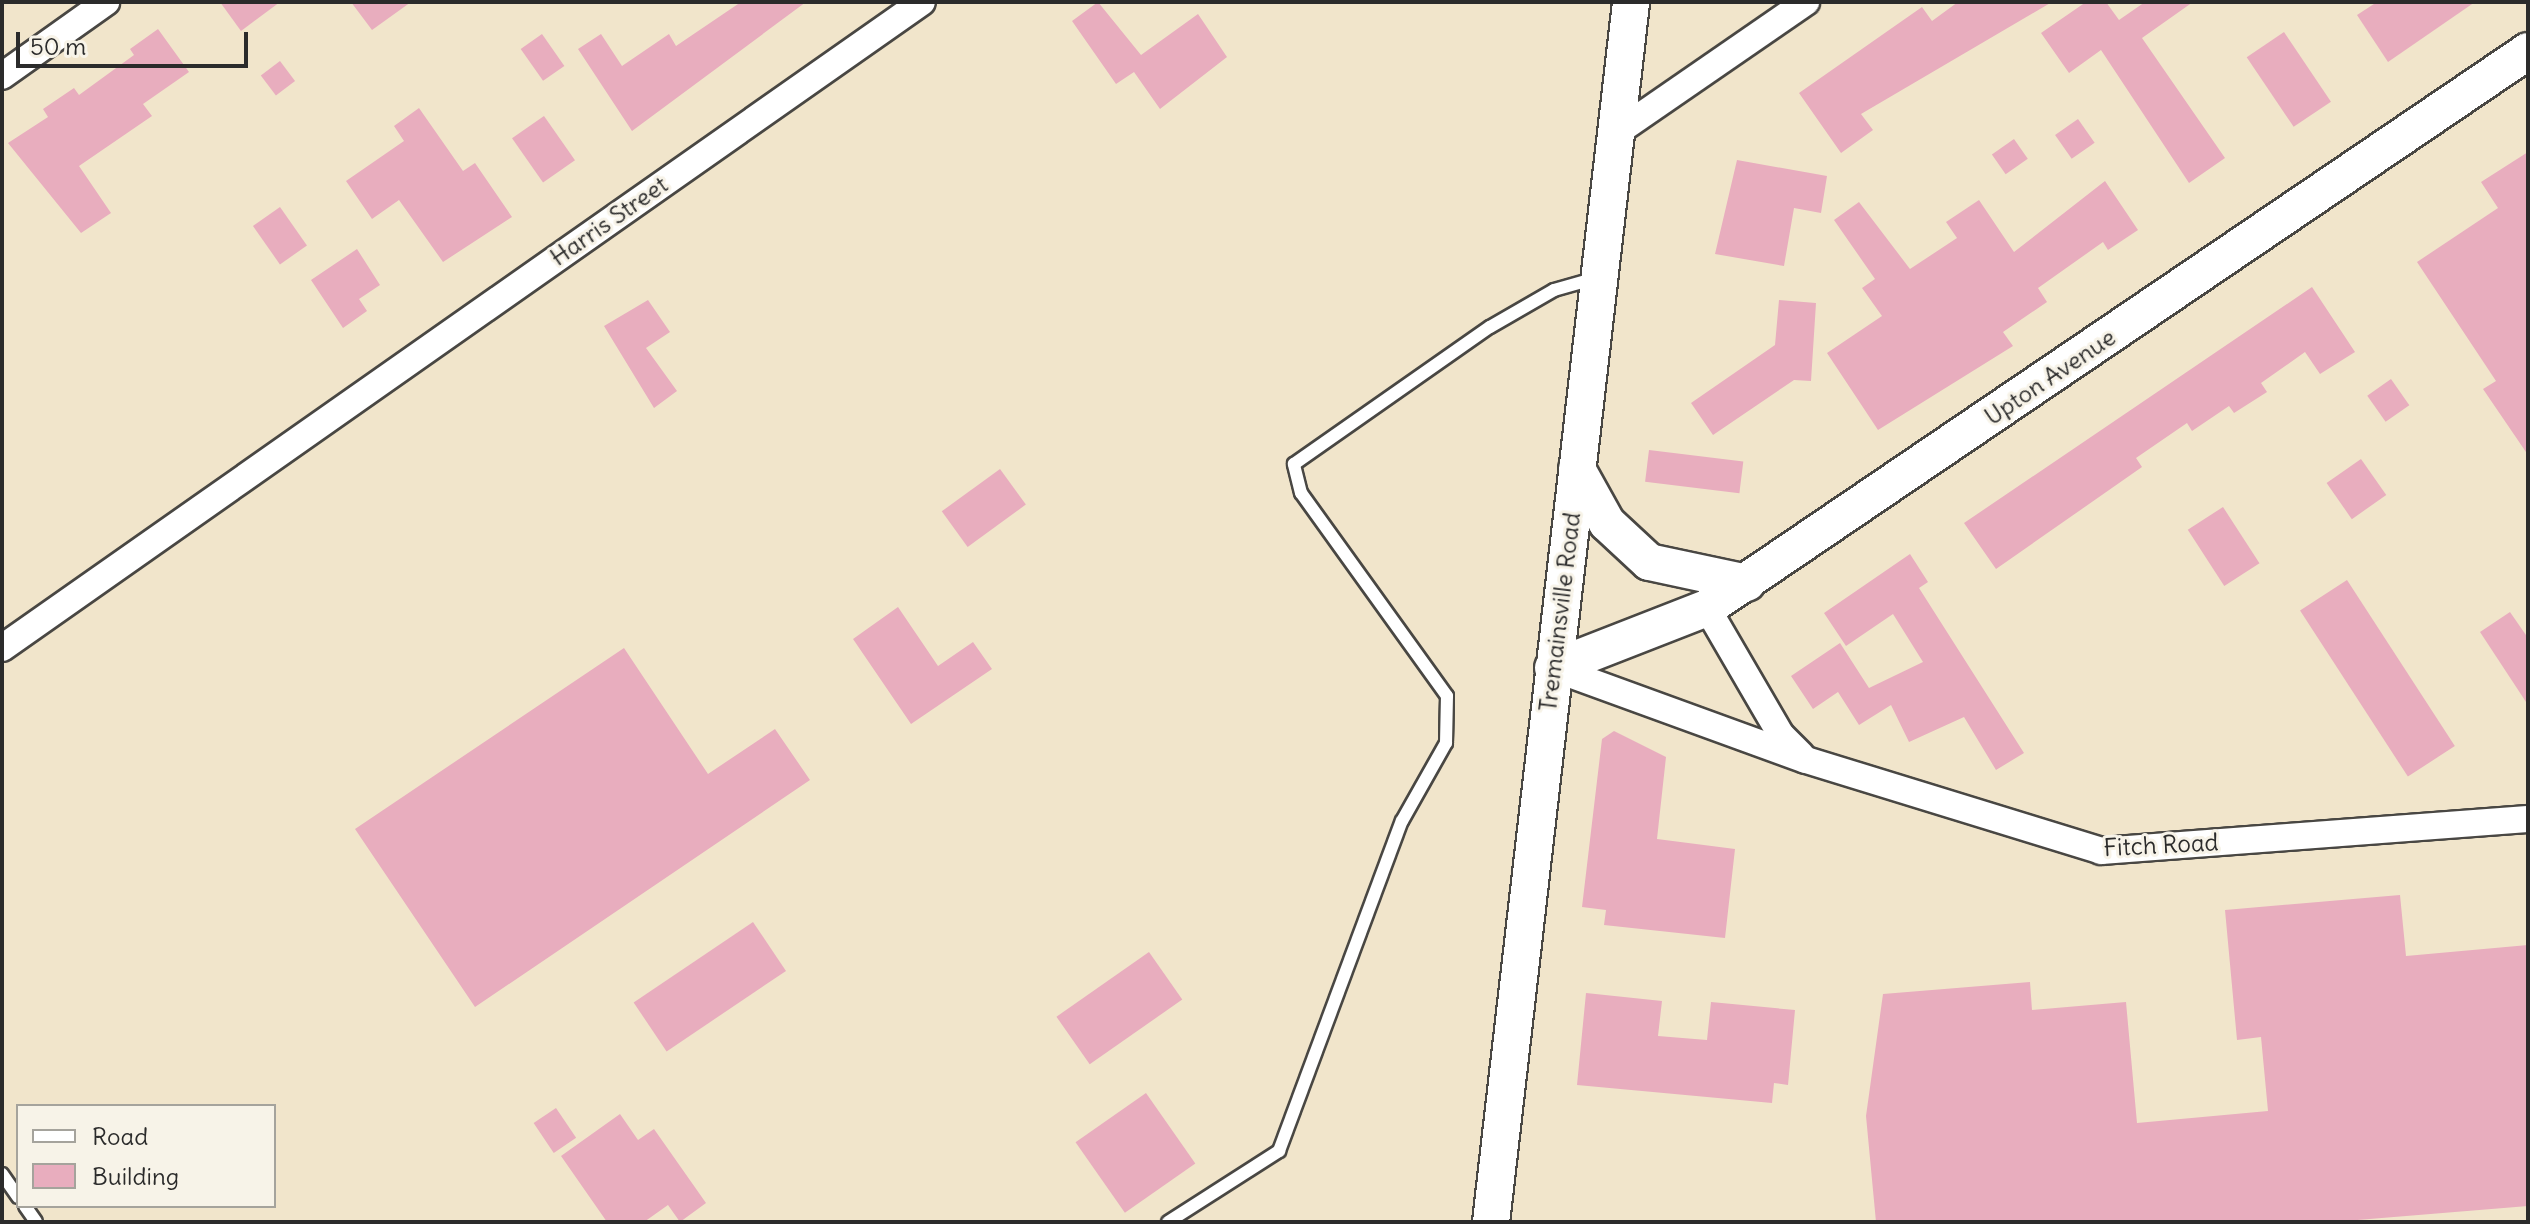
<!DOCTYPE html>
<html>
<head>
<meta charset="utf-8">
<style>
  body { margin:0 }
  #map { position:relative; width:2530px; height:1224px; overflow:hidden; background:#f1e5cb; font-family:Delius,sans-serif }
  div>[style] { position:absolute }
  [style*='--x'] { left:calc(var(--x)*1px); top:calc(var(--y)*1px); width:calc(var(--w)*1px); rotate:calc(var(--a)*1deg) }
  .building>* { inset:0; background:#e8adbe; transform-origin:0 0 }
  .roads { filter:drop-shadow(2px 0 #494743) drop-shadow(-2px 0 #494743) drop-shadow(0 2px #494743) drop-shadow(0 -2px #494743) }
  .lane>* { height:12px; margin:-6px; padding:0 6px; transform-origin:6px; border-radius:6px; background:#fff }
  .street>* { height:26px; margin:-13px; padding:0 13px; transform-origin:13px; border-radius:13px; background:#fff }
  .secondary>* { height:36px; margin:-18px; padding:0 18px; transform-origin:18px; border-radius:18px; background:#fff }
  span { translate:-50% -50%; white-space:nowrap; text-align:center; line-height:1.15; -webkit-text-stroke:6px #f7f3e8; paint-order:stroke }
  .street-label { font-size:24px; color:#2b2b2b }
  .frame { position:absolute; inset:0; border:4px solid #2b2b2b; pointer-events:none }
  .legend { position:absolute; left:16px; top:1104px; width:260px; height:104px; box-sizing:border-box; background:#f7f3e8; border:2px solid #a5a39c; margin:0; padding:10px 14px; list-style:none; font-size:24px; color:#2b2b2b }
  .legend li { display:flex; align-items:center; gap:16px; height:40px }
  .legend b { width:40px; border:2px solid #a5a39c }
  .scale { position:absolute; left:16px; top:32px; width:232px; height:36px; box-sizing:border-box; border:4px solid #2b2b2b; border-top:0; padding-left:10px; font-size:24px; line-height:28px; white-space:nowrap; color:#2b2b2b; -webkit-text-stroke:6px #f7f3e8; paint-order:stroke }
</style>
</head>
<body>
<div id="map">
  <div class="building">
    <i style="clip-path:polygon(220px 2px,280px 2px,241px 31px)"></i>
    <i style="clip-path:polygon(351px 2px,411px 2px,372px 30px)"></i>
    <i style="clip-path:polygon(741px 2px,806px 2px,632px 131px,578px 49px,601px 34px,622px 66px,669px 34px,676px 46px)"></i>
    <i style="clip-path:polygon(1098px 2px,1141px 55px,1198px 14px,1227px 57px,1160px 109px,1134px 72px,1116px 84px,1072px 21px)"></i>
    <i style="clip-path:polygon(1958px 2px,2052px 2px,1861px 114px,1873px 130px,1841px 153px,1799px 93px,1922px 7px,1932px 21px)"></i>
    <i style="clip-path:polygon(2086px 2px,2106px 2px,2119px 20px,2145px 2px,2193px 2px,2142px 38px,2225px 158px,2189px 183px,2101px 50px,2069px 73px,2041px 33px)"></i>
    <i style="clip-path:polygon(2377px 2px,2475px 2px,2388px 62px,2357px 15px)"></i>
    <i style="clip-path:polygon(158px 29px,189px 72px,143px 104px,152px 116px,79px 166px,111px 213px,81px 233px,8px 143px,48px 117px,43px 109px,74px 88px,79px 95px,134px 55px,130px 49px)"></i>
    <i style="left:2284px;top:32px;width:84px;height:45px;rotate:56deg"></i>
    <i style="left:542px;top:34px;width:39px;height:26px;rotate:55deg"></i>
    <i style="left:280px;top:61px;width:25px;height:24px;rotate:53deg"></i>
    <i style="clip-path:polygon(419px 108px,463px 171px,475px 163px,512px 217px,443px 262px,399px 200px,372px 219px,346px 181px,404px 141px,394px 126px)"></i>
    <i style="left:544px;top:116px;width:54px;height:39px;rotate:55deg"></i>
    <i style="left:2078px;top:119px;width:29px;height:28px;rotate:55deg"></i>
    <i style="left:2014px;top:139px;width:24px;height:27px;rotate:55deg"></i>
    <i style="clip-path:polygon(2528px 152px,2528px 455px,2483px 389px,2496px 381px,2417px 262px,2498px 208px,2481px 182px)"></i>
    <i style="clip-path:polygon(1737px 160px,1827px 176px,1821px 213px,1794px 208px,1784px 266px,1715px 254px)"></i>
    <i style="clip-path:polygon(2105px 181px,2138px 230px,2108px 250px,2103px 242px,2038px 288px,2047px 302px,2003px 332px,2013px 346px,1878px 430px,1827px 353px,1882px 316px,1862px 288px,1875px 279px,1834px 220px,1859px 202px,1910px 269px,1957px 238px,1946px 222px,1979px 200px,2014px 252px)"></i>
    <i style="left:280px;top:207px;width:47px;height:33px;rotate:55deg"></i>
    <i style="clip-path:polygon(357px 249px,380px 285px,359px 299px,367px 311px,343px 328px,311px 280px)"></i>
    <i style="clip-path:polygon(2312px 287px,2355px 352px,2320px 374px,2305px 352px,2261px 383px,2267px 392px,2234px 413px,2229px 406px,2192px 431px,2187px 423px,2136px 458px,2142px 467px,1996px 569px,1964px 523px)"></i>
    <i style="clip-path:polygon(648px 300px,670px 332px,646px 348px,677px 391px,654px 408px,604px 326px)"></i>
    <i style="clip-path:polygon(1779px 300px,1816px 303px,1811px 381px,1794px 380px,1713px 435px,1691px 403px,1775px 345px)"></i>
    <i style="left:2391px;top:379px;width:32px;height:29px;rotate:55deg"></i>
    <i style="left:1649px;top:450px;width:95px;height:32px;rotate:7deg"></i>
    <i style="left:2361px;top:459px;width:44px;height:42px;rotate:55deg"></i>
    <i style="left:1000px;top:469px;width:44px;height:72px;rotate:54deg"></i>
    <i style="left:2223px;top:507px;width:67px;height:42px;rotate:57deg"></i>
    <i style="clip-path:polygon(1910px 554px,1928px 582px,1919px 588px,2024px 753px,1996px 770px,1964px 717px,1909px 742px,1891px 705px,1859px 725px,1838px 692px,1813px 709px,1791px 676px,1840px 643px,1869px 688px,1923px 662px,1893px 614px,1846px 646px,1824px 613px)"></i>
    <i style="left:2347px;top:580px;width:198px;height:56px;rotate:57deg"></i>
    <i style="clip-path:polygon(898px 607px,938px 666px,973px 642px,992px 669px,911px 724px,853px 639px)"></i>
    <i style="clip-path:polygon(2510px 612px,2528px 638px,2528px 705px,2480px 632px)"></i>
    <i style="clip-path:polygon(624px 648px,708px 774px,775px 729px,810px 780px,475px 1007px,355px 829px)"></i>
    <i style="clip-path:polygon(1614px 731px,1666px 757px,1657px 839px,1735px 849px,1725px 938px,1604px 925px,1606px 910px,1582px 907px,1602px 739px)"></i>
    <i style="clip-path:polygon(2400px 895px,2406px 956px,2528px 945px,2528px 1206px,2333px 1222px,1876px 1222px,1866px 1116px,1883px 994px,2030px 982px,2032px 1010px,2126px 1002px,2137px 1123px,2268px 1111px,2261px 1037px,2237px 1040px,2225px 910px)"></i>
    <i style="left:753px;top:922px;width:59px;height:144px;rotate:56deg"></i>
    <i style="left:1149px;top:952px;width:58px;height:113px;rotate:55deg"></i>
    <i style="clip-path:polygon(1586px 993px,1662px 1001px,1658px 1036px,1707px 1040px,1711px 1002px,1795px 1010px,1788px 1085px,1774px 1083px,1772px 1103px,1577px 1085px)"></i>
    <i style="left:1146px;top:1093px;width:86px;height:86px;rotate:55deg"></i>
    <i style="left:556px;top:1108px;width:36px;height:27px;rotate:56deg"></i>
    <i style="clip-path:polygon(620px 1114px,638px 1140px,654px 1129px,706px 1203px,680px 1222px,668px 1205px,644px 1222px,607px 1222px,561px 1156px)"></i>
  </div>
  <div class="roads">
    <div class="lane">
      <i style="--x:2;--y:1174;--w:28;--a:55"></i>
      <i style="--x:25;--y:1206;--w:19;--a:55"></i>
      <i style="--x:1168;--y:1222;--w:132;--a:-32.6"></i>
      <i style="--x:1279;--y:1151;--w:352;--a:-69.6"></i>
      <i style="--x:1402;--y:821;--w:90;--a:-60.6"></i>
      <i style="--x:1446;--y:743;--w:47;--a:-88.8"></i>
      <i style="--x:1447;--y:696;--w:250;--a:-125.7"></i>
      <i style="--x:1301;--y:493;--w:30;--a:-104"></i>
      <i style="--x:1294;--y:464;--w:239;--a:-35"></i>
      <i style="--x:1490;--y:327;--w:74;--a:-30"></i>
      <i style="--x:1554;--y:290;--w:44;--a:-15.9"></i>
    </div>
    <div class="street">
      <i style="--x:2;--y:76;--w:128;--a:-35.4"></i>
      <i style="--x:1616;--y:133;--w:231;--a:-34.6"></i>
      <i style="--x:1707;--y:608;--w:147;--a:59.8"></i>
      <i style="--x:1781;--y:735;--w:28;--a:45"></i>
      <i style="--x:2;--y:648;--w:1124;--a:-35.08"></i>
      <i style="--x:1553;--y:668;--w:269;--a:20"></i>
      <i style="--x:1806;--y:760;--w:309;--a:17.1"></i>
      <i style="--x:2101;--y:851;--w:428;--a:-4.3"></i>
    </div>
    <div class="secondary">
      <i style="--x:1577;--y:469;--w:62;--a:60.9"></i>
      <i style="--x:1607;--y:523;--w:57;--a:42.9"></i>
      <i style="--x:1649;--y:562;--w:100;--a:12.1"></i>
      <i style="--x:1553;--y:668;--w:165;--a:-21.3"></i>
      <i style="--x:1707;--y:608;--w:992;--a:-34.15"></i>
      <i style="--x:1491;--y:1222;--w:1228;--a:-83.45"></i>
    </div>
  </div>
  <div class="street-label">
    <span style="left:609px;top:221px;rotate:-35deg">Harris Street</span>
    <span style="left:2050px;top:377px;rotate:-34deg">Upton Avenue</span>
    <span style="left:1560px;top:612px;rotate:-83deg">Tremainsville Road</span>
    <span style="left:2161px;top:845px;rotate:-3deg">Fitch Road</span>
  </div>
  <div class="frame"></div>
  <ul class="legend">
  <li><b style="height:10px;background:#fff"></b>Road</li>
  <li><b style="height:22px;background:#e8adbe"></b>Building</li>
  </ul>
  <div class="scale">50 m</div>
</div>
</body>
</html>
